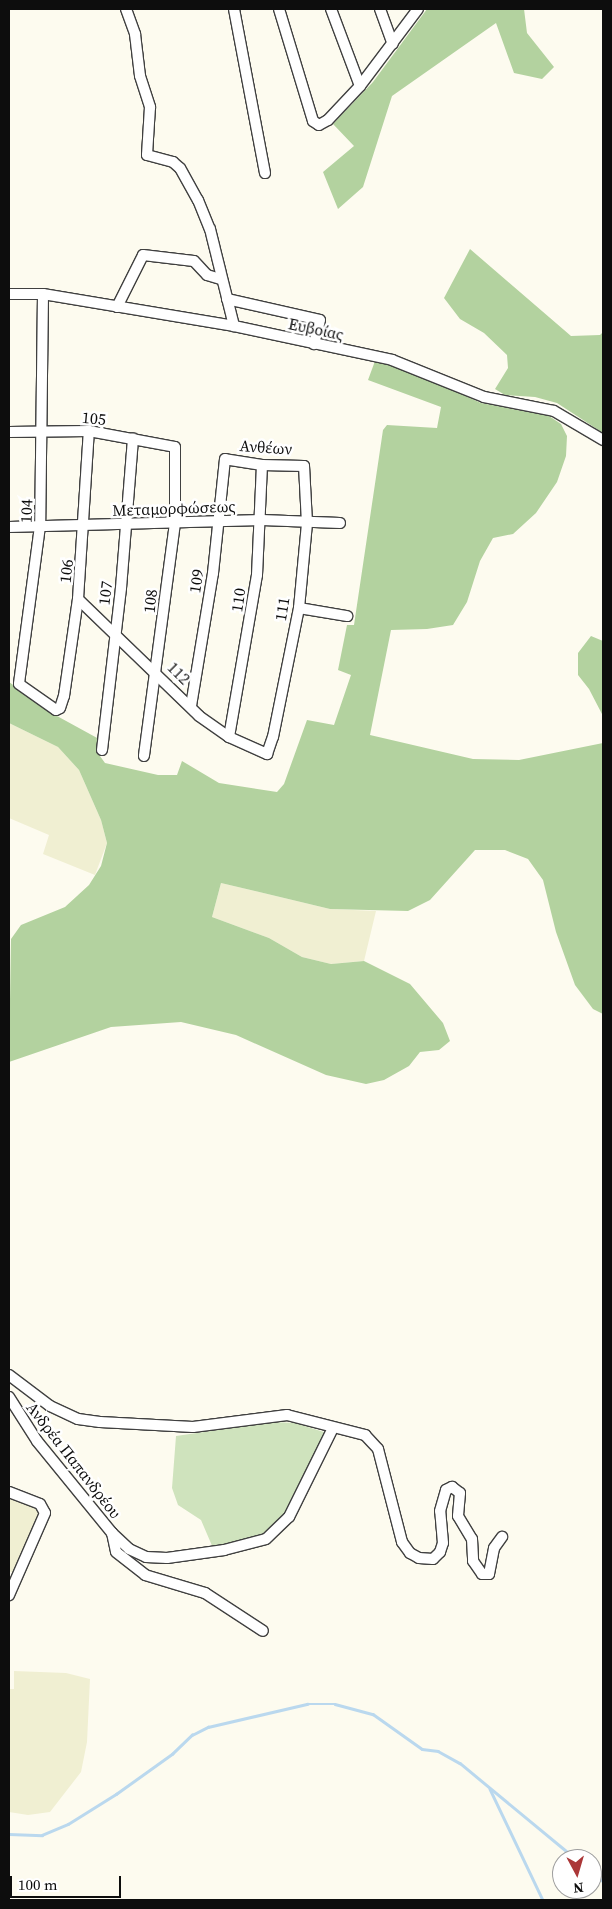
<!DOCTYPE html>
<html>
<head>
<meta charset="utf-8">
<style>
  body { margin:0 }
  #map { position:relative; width:612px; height:1909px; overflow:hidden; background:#fdfbef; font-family:"Source Serif 4",serif }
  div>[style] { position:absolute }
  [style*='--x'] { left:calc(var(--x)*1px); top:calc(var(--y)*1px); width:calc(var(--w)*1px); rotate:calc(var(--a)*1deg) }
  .farmland>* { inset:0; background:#f0efd2 }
  .green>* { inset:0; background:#cfe3bd }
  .forest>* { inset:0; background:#b3d29f }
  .stream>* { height:2.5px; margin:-1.25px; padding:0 1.25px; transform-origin:1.25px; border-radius:1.25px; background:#bad8ee }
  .roads { filter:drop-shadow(1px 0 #404040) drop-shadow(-1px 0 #404040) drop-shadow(0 1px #404040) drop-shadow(0 -1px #404040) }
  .minor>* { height:10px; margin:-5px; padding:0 5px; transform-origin:5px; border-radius:5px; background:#fff }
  span { translate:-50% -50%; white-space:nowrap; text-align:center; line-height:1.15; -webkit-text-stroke:5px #fff; paint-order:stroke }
  .street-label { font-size:16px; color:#0d0d0d }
  .frame { position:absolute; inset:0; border:10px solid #0d0d0d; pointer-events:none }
  .north { position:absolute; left:552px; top:1849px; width:50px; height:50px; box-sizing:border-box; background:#fff; border:1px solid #9e9e9e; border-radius:50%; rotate:174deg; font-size:14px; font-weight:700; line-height:20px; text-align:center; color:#0d0d0d }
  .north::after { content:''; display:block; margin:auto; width:18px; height:22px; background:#ab3738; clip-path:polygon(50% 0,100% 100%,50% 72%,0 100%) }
  .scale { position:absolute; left:10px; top:1876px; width:111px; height:22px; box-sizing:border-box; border:2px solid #0d0d0d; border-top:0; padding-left:6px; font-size:15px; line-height:18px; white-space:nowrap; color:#0d0d0d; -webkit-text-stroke:4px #fff; paint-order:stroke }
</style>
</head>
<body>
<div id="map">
  <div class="farmland">
    <i style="clip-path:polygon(9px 723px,58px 747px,79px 770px,101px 820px,107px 843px,95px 875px,43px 854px,49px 835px,9px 818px)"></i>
    <i style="clip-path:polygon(221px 883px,330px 909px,376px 911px,364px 961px,331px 964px,302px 957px,269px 938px,212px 917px)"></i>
    <i style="clip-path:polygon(9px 1493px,42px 1508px,16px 1574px,9px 1571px)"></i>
    <i style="clip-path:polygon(14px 1671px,66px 1673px,90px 1679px,87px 1742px,81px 1772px,50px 1812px,28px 1815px,9px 1812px,9px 1689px,14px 1689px)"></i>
  </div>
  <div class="green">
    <i style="clip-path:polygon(273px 1422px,295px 1423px,327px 1433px,288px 1514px,264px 1538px,213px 1548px,201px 1520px,178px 1505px,172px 1488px,176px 1436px)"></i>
  </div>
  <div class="forest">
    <i style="clip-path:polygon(427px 9px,524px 9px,527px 33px,554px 67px,542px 79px,514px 73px,496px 23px,392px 96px,363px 187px,338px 209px,323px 172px,354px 146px,333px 124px,373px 82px)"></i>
    <i style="clip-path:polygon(470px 249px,571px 336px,600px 335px,603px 332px,603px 433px,557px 403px,535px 397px,505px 395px,495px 389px,508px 368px,507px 355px,484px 333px,460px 319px,444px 298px)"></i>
    <i style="clip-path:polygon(375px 361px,411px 371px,481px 403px,549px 416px,561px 424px,567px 436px,566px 456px,557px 482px,536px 513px,513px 534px,493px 538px,480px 561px,467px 602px,453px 625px,427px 629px,391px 630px,370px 735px,473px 759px,519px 760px,603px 743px,603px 1014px,593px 1009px,575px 985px,556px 932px,543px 880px,528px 859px,505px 850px,475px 850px,430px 900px,408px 911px,330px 909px,221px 883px,212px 917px,269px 938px,302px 957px,331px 964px,364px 961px,410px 984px,443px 1023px,450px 1041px,439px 1050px,420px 1052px,409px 1066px,384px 1080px,366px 1084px,326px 1075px,236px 1035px,181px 1022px,111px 1027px,9px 1062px,11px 939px,21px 925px,65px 907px,89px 885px,101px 866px,107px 843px,101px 820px,79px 770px,58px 747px,9px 723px,9px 682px,57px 716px,99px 739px,97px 752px,105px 763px,158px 775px,177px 775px,182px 761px,219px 783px,277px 792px,284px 784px,307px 720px,334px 725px,351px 675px,338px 670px,347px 625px,354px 625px,383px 430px,387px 425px,437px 428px,441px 407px,368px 380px)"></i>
    <i style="clip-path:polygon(591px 636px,603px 641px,603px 716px,589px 689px,578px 675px,578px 653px)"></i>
  </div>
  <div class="stream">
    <i style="--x:490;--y:1789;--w:123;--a:64.5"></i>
    <i style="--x:9;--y:1834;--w:33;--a:2"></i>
    <i style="--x:42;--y:1835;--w:28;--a:-23"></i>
    <i style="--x:68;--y:1824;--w:57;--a:-32"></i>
    <i style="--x:116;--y:1794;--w:69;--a:-35.5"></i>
    <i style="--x:172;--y:1754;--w:28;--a:-44"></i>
    <i style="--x:192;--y:1735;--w:18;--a:-27"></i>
    <i style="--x:208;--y:1727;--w:102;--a:-13.1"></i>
    <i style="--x:307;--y:1704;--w:28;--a:0"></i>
    <i style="--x:335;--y:1704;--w:39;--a:15"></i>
    <i style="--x:373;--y:1714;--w:60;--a:35.5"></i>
    <i style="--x:422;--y:1749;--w:16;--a:7"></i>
    <i style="--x:438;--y:1751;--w:25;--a:29"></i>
    <i style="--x:460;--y:1763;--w:151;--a:39.6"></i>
    <i style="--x:592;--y:1873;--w:14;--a:36"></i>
  </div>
  <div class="roads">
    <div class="minor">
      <i style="--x:126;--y:9;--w:27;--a:70"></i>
      <i style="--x:135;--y:34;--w:42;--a:83.2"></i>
      <i style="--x:140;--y:76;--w:33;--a:72"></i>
      <i style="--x:150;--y:107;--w:48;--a:93.6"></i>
      <i style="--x:147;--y:155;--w:27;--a:15"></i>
      <i style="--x:173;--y:162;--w:9;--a:41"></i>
      <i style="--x:180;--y:168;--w:37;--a:61"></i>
      <i style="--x:198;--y:200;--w:31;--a:68"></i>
      <i style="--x:210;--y:229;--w:100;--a:76.1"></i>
      <i style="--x:234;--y:9;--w:167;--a:79.3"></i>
      <i style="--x:279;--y:9;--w:117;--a:73.1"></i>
      <i style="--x:313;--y:121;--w:7;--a:34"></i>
      <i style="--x:319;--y:125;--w:10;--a:-29"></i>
      <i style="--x:328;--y:120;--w:47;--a:-46.7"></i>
      <i style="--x:360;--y:86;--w:96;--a:-53"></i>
      <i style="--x:331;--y:9;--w:82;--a:69.4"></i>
      <i style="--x:380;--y:9;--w:37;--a:70"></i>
      <i style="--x:9;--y:294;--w:34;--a:0"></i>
      <i style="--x:43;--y:294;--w:194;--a:9.5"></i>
      <i style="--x:234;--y:326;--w:162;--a:12.1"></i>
      <i style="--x:392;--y:360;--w:99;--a:21.9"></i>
      <i style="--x:484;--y:397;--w:71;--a:11.3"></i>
      <i style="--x:554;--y:411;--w:57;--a:30.6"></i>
      <i style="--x:43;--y:294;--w:232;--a:90.7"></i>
      <i style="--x:40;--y:526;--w:159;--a:97.6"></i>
      <i style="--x:19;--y:684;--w:45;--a:35.1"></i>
      <i style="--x:56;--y:710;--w:4;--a:-27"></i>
      <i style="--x:60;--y:708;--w:13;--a:-72"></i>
      <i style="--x:64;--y:696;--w:98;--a:-81.8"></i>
      <i style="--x:78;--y:599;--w:168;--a:-86.3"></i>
      <i style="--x:227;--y:299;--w:95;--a:12.7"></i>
      <i style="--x:320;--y:320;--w:25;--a:104"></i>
      <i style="--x:117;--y:307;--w:58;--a:-63.4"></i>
      <i style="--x:143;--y:255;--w:51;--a:6.7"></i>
      <i style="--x:194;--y:261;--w:19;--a:47"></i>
      <i style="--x:207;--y:275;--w:14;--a:17"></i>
      <i style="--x:9;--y:432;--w:80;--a:-0.7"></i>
      <i style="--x:89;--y:431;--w:87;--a:10.5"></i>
      <i style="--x:175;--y:447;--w:76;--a:90"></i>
      <i style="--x:175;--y:523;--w:235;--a:97.6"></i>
      <i style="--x:9;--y:527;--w:253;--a:-1.6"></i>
      <i style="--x:262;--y:520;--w:78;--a:2.2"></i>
      <i style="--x:78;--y:599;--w:168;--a:44"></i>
      <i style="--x:199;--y:716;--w:37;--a:35"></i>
      <i style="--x:229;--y:737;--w:42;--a:24.1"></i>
      <i style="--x:267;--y:754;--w:18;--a:-71"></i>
      <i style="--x:273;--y:737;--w:132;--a:-78.6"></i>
      <i style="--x:299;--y:608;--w:85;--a:-84.6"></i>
      <i style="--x:307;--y:523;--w:57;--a:-93"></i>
      <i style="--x:304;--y:466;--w:42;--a:-178.6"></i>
      <i style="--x:262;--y:465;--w:37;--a:-171"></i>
      <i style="--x:225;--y:459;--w:115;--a:96"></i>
      <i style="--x:213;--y:573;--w:135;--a:99.4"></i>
      <i style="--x:299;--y:608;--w:49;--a:9.5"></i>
      <i style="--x:229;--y:737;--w:164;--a:-80.2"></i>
      <i style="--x:257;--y:575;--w:110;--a:-87.4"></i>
      <i style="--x:102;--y:750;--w:163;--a:-83.3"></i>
      <i style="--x:121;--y:588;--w:150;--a:-85.4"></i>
      <i style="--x:9;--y:1375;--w:51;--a:37.1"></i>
      <i style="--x:50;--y:1406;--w:31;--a:25"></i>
      <i style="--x:78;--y:1419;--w:22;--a:8"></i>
      <i style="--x:100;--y:1422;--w:93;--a:3.1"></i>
      <i style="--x:193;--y:1427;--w:95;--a:-7.3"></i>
      <i style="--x:287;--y:1415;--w:81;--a:14.4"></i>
      <i style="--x:365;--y:1435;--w:19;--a:47"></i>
      <i style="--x:378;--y:1449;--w:96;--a:75.5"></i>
      <i style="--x:402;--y:1542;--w:14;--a:54"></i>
      <i style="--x:410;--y:1553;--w:10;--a:29"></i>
      <i style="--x:419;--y:1558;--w:14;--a:4"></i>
      <i style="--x:433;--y:1559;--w:10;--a:-45"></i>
      <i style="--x:440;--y:1552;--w:9;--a:-72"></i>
      <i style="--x:443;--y:1543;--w:32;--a:-95"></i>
      <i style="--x:440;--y:1511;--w:22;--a:-74"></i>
      <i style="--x:446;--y:1490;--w:7;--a:-27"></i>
      <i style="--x:452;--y:1487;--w:10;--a:37"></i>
      <i style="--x:460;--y:1493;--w:23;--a:95"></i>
      <i style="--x:458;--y:1516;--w:27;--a:59"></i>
      <i style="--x:472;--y:1539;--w:22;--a:87"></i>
      <i style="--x:473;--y:1561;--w:16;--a:55"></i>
      <i style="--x:482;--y:1574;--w:7;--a:0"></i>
      <i style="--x:489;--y:1574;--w:26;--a:-79"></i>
      <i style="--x:494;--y:1548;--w:14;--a:-54"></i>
      <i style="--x:9;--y:1397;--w:52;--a:57.5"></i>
      <i style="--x:37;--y:1441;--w:119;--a:50.8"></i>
      <i style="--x:112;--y:1533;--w:23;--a:43"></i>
      <i style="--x:129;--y:1549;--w:19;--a:25"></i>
      <i style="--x:146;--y:1557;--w:21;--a:3"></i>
      <i style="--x:167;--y:1558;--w:58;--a:-8"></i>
      <i style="--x:224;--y:1550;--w:43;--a:-14.7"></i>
      <i style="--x:266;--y:1539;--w:32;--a:-44"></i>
      <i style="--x:289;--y:1517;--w:99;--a:-63.7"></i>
      <i style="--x:9;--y:1492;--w:33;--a:21"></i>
      <i style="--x:40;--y:1504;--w:10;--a:61"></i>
      <i style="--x:45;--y:1513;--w:90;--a:113.7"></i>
      <i style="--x:112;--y:1533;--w:19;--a:78"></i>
      <i style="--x:116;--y:1552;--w:37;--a:38"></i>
      <i style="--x:145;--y:1575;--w:63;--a:16.7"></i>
      <i style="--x:205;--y:1593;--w:69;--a:33.2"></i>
    </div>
  </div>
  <div class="street-label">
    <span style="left:316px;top:329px;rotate:12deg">Ευβοίας</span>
    <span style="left:94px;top:418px;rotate:5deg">105</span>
    <span style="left:266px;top:447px;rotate:4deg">Ανθέων</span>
    <span style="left:174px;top:508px;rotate:-2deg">Μεταμορφώσεως</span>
    <span style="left:26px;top:511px;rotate:-88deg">104</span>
    <span style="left:66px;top:571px;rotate:-84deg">106</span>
    <span style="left:196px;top:581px;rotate:-82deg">109</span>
    <span style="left:105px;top:593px;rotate:-83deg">107</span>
    <span style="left:238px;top:600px;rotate:-82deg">110</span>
    <span style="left:150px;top:601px;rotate:-84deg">108</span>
    <span style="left:282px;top:609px;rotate:-81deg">111</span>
    <span style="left:179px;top:673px;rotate:45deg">112</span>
    <span style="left:74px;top:1460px;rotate:52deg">Ανδρέα Παπανδρέου</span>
  </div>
  <div class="frame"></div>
  <div class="north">N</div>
  <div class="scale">100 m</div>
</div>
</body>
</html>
